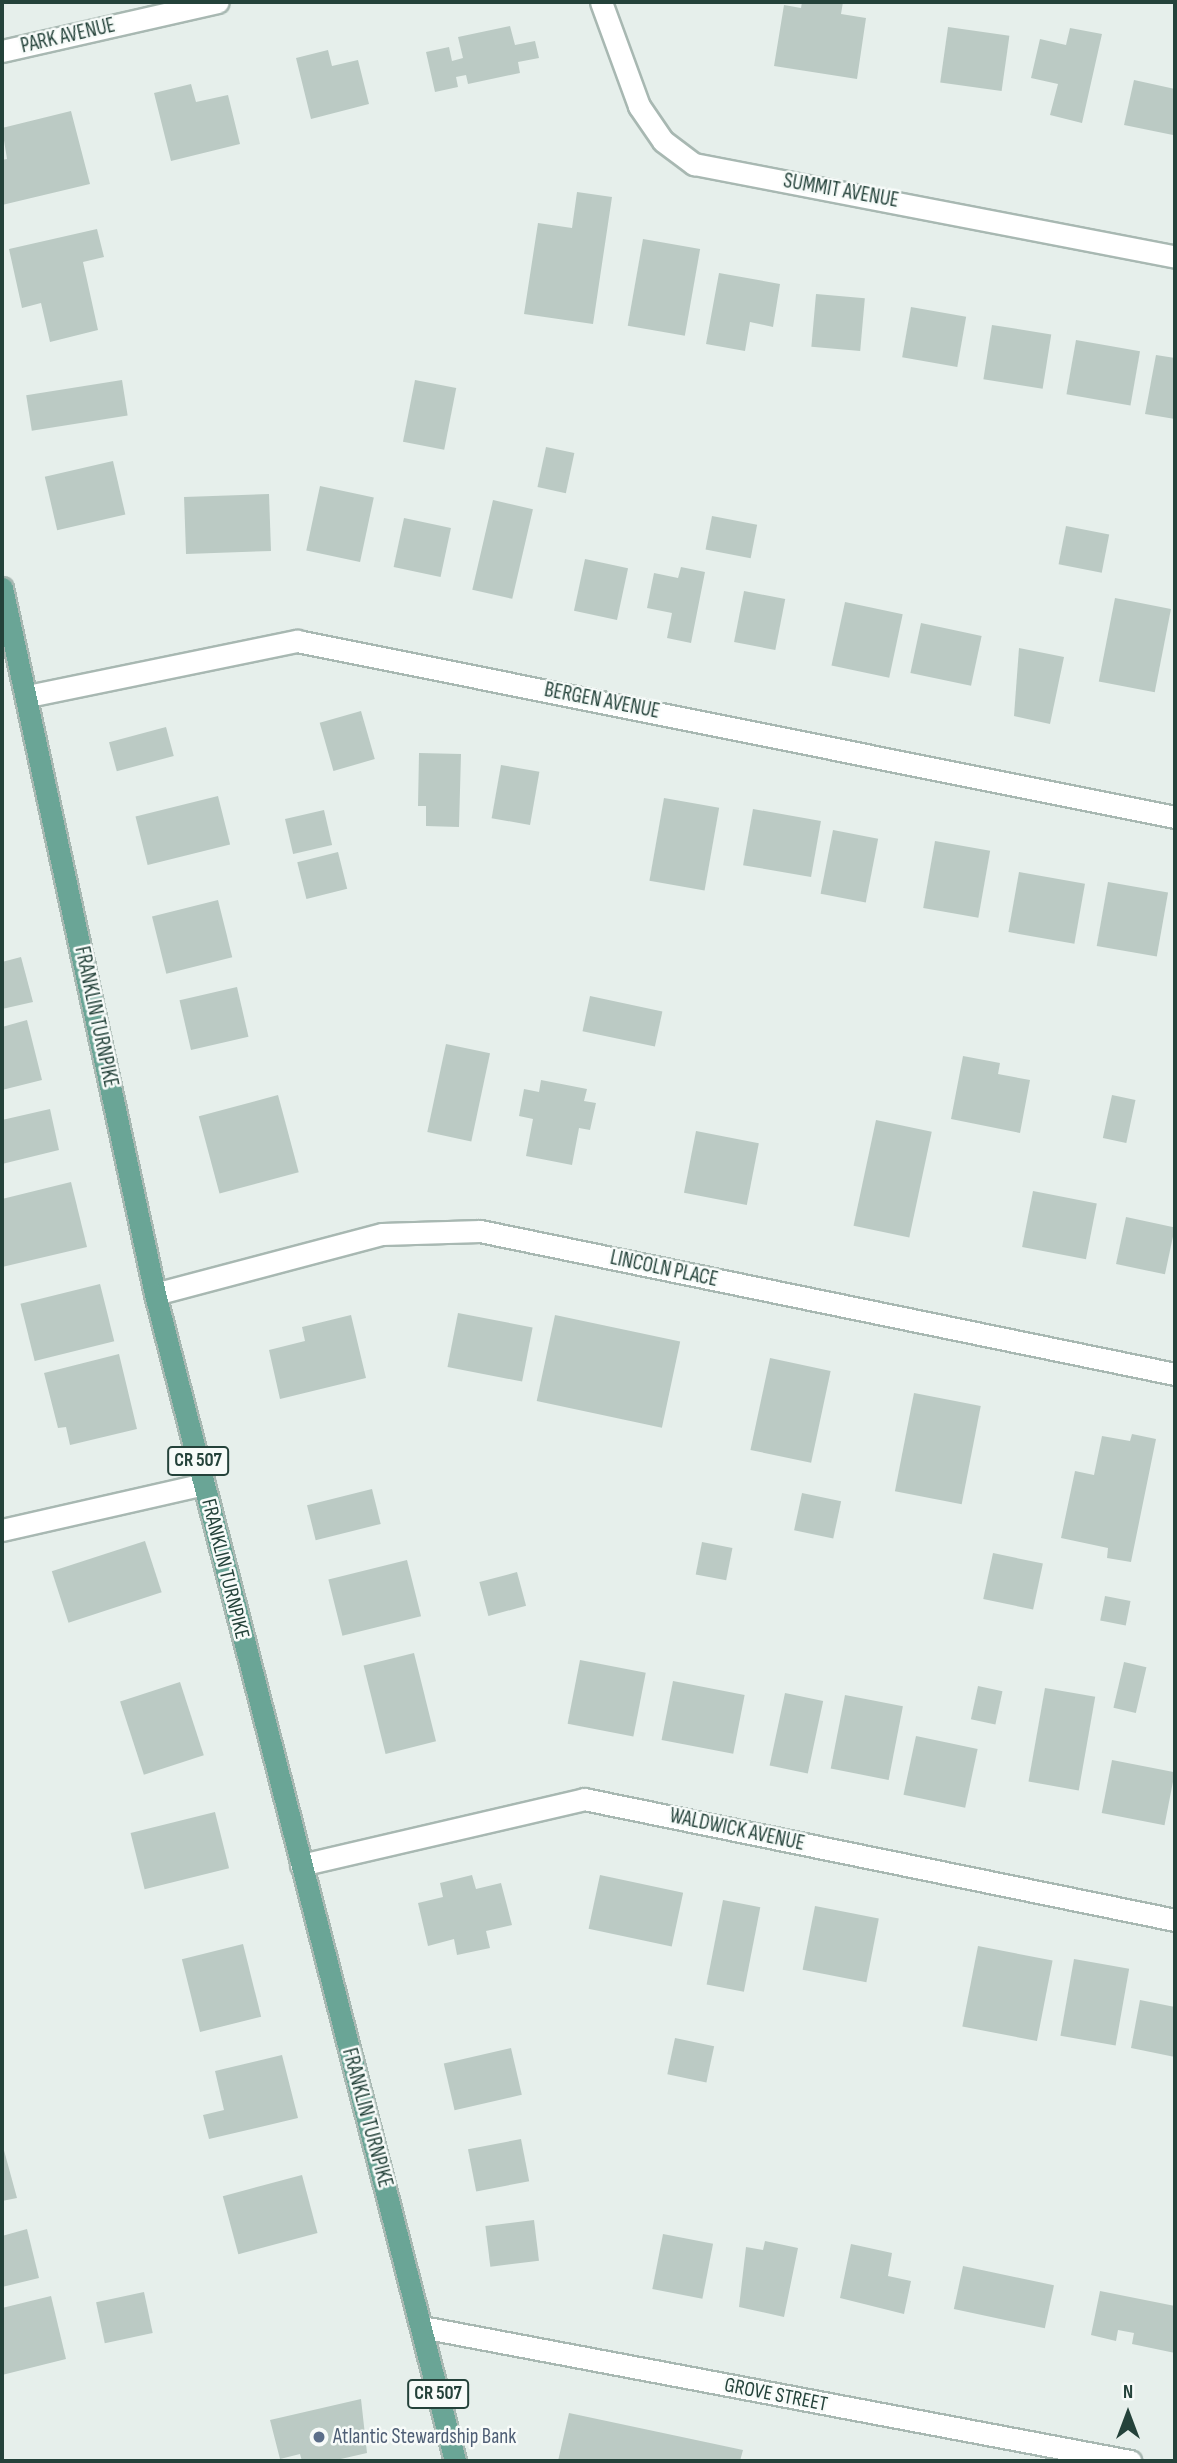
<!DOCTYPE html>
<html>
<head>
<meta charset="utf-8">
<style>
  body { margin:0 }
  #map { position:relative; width:1177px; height:2463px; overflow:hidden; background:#e6efeb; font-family:"Sofia Sans Condensed",sans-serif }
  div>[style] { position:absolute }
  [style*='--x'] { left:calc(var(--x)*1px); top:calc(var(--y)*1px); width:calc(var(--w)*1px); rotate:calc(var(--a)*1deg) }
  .building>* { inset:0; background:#bbcac4; transform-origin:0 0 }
  .roads { filter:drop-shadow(2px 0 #a8b8b2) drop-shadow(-2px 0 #a8b8b2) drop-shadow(0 2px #a8b8b2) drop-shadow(0 -2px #a8b8b2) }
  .minor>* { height:21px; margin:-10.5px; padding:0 10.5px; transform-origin:10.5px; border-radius:10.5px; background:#fff }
  .major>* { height:21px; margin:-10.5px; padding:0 10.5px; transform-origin:10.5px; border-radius:10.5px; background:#6aa596 }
  .dots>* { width:19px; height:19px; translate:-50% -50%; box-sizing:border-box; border:4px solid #f7fbf9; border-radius:50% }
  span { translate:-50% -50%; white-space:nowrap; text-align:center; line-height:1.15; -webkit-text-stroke:5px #f7fbf9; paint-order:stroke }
  .shield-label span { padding:2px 5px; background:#f7fbf9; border:2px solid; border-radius:5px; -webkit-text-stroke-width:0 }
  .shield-label { font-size:19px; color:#24423a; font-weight:700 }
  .street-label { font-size:21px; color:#24423a }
  .service-label { font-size:21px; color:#4e5e75 }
  .left { translate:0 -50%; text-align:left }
  .frame { position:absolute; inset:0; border:4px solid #24423a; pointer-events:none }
  .north { position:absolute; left:1093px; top:2379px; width:70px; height:70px; -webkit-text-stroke:5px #f7fbf9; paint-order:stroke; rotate:0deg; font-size:19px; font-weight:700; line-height:28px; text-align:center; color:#24423a }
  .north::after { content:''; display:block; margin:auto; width:24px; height:32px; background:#24423a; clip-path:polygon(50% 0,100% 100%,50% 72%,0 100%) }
</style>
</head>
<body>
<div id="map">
  <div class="building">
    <i style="clip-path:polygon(802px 2px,843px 2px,841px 14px,866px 18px,857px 79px,774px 66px,784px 5px,801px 8px)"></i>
    <i style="clip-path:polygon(510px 26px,515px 45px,535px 41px,539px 58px,518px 62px,520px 73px,468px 84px,466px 75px,456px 77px,458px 87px,435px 92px,426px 52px,449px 47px,452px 61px,463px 58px,458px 37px)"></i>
    <i style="left:948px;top:27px;width:62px;height:56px;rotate:8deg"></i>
    <i style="clip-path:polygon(1070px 28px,1102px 34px,1082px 123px,1050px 115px,1058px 84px,1031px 78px,1040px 39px,1066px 45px)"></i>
    <i style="clip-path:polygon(328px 50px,332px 66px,358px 60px,369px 104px,311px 119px,296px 58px)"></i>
    <i style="clip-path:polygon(1134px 80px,1175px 89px,1173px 135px,1124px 125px)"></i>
    <i style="clip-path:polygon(191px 84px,196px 102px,228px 95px,240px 144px,171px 161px,154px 93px)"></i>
    <i style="clip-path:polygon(71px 111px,90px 184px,2px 205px,2px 160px,7px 159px,2px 128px)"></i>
    <i style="clip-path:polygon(577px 192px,612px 197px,593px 324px,524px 314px,538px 223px,572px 228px)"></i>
    <i style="clip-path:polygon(97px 229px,104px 257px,83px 262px,98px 330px,50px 342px,41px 303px,22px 308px,9px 249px)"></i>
    <i style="left:643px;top:239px;width:58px;height:88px;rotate:10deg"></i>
    <i style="clip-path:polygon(719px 273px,780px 284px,773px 327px,750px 322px,745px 351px,706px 344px)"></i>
    <i style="left:816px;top:294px;width:49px;height:53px;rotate:5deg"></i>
    <i style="left:911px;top:307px;width:56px;height:51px;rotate:10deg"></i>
    <i style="left:992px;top:325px;width:60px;height:55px;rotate:9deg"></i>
    <i style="left:1076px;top:340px;width:65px;height:55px;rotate:10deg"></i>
    <i style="clip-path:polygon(1156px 355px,1175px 358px,1175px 419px,1145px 414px)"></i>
    <i style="left:122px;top:380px;width:36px;height:97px;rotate:81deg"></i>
    <i style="left:415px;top:380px;width:42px;height:63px;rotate:11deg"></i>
    <i style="left:546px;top:447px;width:29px;height:41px;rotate:12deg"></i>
    <i style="left:113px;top:461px;width:55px;height:70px;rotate:77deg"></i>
    <i style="left:320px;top:486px;width:55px;height:66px;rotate:12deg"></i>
    <i style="left:269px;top:494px;width:57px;height:85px;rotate:88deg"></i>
    <i style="left:493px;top:500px;width:41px;height:92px;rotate:13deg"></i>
    <i style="left:712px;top:516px;width:46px;height:34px;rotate:11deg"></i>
    <i style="left:404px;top:518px;width:48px;height:50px;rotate:12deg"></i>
    <i style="left:1066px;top:526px;width:44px;height:39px;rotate:11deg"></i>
    <i style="left:585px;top:559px;width:44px;height:53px;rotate:12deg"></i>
    <i style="clip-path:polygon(681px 567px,705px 572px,691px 643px,667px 638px,672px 613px,647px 608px,654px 573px,678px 578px)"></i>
    <i style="left:744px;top:591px;width:42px;height:52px;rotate:11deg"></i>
    <i style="left:1115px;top:598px;width:57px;height:85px;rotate:11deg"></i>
    <i style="left:845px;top:602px;width:59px;height:65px;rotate:12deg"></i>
    <i style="left:921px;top:623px;width:62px;height:51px;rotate:12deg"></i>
    <i style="clip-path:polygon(1019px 648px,1064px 657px,1050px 724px,1014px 716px)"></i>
    <i style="left:361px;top:711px;width:50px;height:43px;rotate:74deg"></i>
    <i style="left:166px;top:727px;width:30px;height:59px;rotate:75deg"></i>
    <i style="clip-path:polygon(419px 753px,461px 754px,459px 827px,426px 826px,426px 806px,418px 806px)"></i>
    <i style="left:501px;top:765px;width:39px;height:54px;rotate:10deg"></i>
    <i style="left:218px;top:796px;width:50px;height:85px;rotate:76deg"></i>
    <i style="left:664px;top:798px;width:56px;height:84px;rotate:10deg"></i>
    <i style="left:753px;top:809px;width:69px;height:57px;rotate:10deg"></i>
    <i style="left:324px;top:810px;width:36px;height:40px;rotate:77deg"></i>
    <i style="left:833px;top:830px;width:46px;height:65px;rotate:11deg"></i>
    <i style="left:935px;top:841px;width:56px;height:68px;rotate:10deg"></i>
    <i style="left:338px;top:852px;width:38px;height:42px;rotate:76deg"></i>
    <i style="left:1019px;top:872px;width:67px;height:61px;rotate:10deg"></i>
    <i style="left:1108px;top:882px;width:61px;height:65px;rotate:10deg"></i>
    <i style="left:218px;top:900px;width:59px;height:68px;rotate:76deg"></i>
    <i style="clip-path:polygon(21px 957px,33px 1002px,2px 1009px,2px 962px)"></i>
    <i style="left:237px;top:987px;width:51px;height:59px;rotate:77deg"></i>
    <i style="left:590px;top:996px;width:74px;height:36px;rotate:12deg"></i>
    <i style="clip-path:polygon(27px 1020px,42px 1080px,2px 1090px,2px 1027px)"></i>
    <i style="left:446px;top:1044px;width:45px;height:90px;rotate:12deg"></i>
    <i style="clip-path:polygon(963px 1056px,1000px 1063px,998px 1074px,1030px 1080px,1020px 1133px,951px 1119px)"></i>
    <i style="clip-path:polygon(541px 1080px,587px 1089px,584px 1101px,596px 1103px,590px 1130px,579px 1128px,572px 1165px,526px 1156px,533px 1119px,519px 1116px,524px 1089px,539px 1092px)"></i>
    <i style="left:278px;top:1095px;width:80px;height:82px;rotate:75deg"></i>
    <i style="left:1112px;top:1095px;width:24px;height:44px;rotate:12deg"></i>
    <i style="clip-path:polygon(50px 1109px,59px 1150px,2px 1164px,2px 1120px)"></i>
    <i style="left:876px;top:1120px;width:57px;height:108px;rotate:12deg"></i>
    <i style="left:696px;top:1131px;width:64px;height:63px;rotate:11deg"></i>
    <i style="clip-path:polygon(71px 1182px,87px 1247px,2px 1267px,2px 1199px)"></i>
    <i style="left:1033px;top:1191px;width:65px;height:57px;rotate:11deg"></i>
    <i style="left:1126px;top:1217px;width:50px;height:48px;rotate:12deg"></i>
    <i style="left:100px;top:1284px;width:59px;height:82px;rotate:76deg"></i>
    <i style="left:458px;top:1313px;width:76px;height:55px;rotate:11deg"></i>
    <i style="clip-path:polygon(351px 1315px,366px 1378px,280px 1399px,269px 1350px,305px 1341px,302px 1327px)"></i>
    <i style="left:555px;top:1315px;width:128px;height:88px;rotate:12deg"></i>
    <i style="clip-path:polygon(119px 1354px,137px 1429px,70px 1445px,66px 1427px,58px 1428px,44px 1373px)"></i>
    <i style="left:770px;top:1358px;width:62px;height:94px;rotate:12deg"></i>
    <i style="left:914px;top:1393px;width:68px;height:100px;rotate:11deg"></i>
    <i style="clip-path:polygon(1132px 1434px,1156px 1439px,1131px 1562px,1107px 1558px,1108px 1548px,1061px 1538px,1075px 1471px,1094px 1475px,1102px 1436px,1130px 1441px)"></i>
    <i style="left:372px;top:1489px;width:36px;height:67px;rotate:76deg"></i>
    <i style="left:802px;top:1493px;width:40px;height:38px;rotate:12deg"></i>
    <i style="left:145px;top:1541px;width:54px;height:98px;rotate:72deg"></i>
    <i style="left:702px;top:1542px;width:31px;height:33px;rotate:11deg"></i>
    <i style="left:993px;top:1553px;width:51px;height:47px;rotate:12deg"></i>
    <i style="left:407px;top:1560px;width:58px;height:81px;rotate:76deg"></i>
    <i style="left:517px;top:1572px;width:35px;height:39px;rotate:75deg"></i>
    <i style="left:1105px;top:1596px;width:26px;height:25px;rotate:11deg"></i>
    <i style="left:414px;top:1653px;width:91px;height:52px;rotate:76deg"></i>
    <i style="left:580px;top:1660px;width:67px;height:65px;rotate:11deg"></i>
    <i style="left:1124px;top:1662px;width:23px;height:47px;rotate:13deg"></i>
    <i style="left:673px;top:1681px;width:73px;height:60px;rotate:11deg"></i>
    <i style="left:180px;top:1682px;width:77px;height:63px;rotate:72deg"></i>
    <i style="left:978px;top:1686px;width:25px;height:34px;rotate:12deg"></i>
    <i style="left:1045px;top:1688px;width:51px;height:95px;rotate:10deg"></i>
    <i style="left:785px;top:1693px;width:39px;height:74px;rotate:12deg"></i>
    <i style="left:845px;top:1695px;width:59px;height:75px;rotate:11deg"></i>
    <i style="left:916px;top:1736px;width:63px;height:60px;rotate:12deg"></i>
    <i style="left:1112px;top:1760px;width:64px;height:54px;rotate:11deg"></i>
    <i style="left:215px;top:1812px;width:58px;height:87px;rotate:76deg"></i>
    <i style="clip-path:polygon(472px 1875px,476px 1889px,501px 1883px,512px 1925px,486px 1931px,490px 1948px,457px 1955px,454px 1939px,428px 1946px,418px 1903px,443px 1897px,440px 1883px)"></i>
    <i style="left:600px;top:1875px;width:85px;height:55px;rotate:12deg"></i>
    <i style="left:723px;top:1900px;width:38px;height:86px;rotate:11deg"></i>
    <i style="left:815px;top:1906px;width:65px;height:65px;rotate:11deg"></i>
    <i style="left:243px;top:1944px;width:75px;height:63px;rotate:76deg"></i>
    <i style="left:978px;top:1946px;width:76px;height:82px;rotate:11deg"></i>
    <i style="left:1074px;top:1959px;width:56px;height:78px;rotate:10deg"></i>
    <i style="clip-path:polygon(1140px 2000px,1175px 2007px,1175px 2057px,1131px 2048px)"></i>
    <i style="left:675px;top:2038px;width:40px;height:37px;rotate:12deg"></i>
    <i style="left:511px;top:2048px;width:48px;height:69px;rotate:77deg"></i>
    <i style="clip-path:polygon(282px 2055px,298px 2118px,209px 2139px,203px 2115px,224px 2110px,215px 2071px)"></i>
    <i style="left:521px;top:2139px;width:43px;height:54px;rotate:79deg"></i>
    <i style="clip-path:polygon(2px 2143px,17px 2198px,2px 2201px)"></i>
    <i style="left:302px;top:2175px;width:60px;height:82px;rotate:75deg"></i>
    <i style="left:534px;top:2220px;width:41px;height:49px;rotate:83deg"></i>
    <i style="clip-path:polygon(27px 2229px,39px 2278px,2px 2287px,2px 2236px)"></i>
    <i style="left:663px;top:2234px;width:51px;height:56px;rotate:11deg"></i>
    <i style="clip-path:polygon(765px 2241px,798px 2248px,784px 2317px,739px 2307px,746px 2247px,763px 2250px)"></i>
    <i style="clip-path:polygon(851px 2244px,892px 2253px,888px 2276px,911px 2281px,904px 2314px,840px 2298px)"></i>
    <i style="left:963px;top:2266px;width:93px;height:44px;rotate:12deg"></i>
    <i style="clip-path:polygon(1100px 2291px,1175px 2306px,1175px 2353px,1132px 2344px,1134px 2333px,1118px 2330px,1116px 2341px,1091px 2335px)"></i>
    <i style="left:144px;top:2292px;width:42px;height:49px;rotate:78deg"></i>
    <i style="clip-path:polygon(51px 2296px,66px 2359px,2px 2375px,2px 2308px)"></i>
    <i style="clip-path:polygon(361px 2399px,367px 2453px,332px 2461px,302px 2461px,300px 2454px,280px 2459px,270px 2420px)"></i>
    <i style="clip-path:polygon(569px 2413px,743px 2450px,740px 2461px,558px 2461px)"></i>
  </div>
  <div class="roads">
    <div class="minor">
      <i style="--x:601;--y:2;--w:111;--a:69.9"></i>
      <i style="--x:639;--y:106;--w:42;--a:55.6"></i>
      <i style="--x:663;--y:141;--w:39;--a:37"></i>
      <i style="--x:694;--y:164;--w:490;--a:10.9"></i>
      <i style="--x:2;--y:51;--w:221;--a:-12.8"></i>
      <i style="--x:28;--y:696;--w:275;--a:-11.6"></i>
      <i style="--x:297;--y:641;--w:895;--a:11.34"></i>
      <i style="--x:155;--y:1294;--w:235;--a:-14.8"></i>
      <i style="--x:382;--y:1234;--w:98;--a:-1.8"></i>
      <i style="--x:480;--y:1231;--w:710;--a:11.63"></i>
      <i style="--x:2;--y:1530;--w:207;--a:-12.8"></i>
      <i style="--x:301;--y:1865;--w:291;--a:-13.1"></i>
      <i style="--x:584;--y:1799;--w:603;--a:11.57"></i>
      <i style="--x:422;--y:2327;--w:721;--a:10.72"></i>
    </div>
    <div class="major">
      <i style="--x:2;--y:588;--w:722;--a:77.77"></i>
      <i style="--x:155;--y:1294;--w:1205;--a:75.58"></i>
    </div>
  </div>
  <div class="dots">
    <i style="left:319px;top:2437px;background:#5c6f8a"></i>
  </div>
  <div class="shield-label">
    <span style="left:198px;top:1461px">CR 507</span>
    <span style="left:438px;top:2394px">CR 507</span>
  </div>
  <div class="street-label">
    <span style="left:68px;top:36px;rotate:-13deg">PARK AVENUE</span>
    <span style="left:841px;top:191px;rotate:10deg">SUMMIT AVENUE</span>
    <span style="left:602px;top:701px;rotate:11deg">BERGEN AVENUE</span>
    <span style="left:96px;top:1017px;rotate:78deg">FRANKLIN TURNPIKE</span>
    <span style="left:664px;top:1269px;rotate:12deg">LINCOLN PLACE</span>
    <span style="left:225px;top:1569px;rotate:76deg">FRANKLIN TURNPIKE</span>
    <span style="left:737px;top:1830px;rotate:12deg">WALDWICK AVENUE</span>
    <span style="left:367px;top:2118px;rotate:75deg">FRANKLIN TURNPIKE</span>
    <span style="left:776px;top:2395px;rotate:11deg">GROVE STREET</span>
  </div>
  <div class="service-label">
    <span class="left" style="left:333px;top:2437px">Atlantic Stewardship Bank</span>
  </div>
  <div class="frame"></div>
  <div class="north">N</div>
</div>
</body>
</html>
